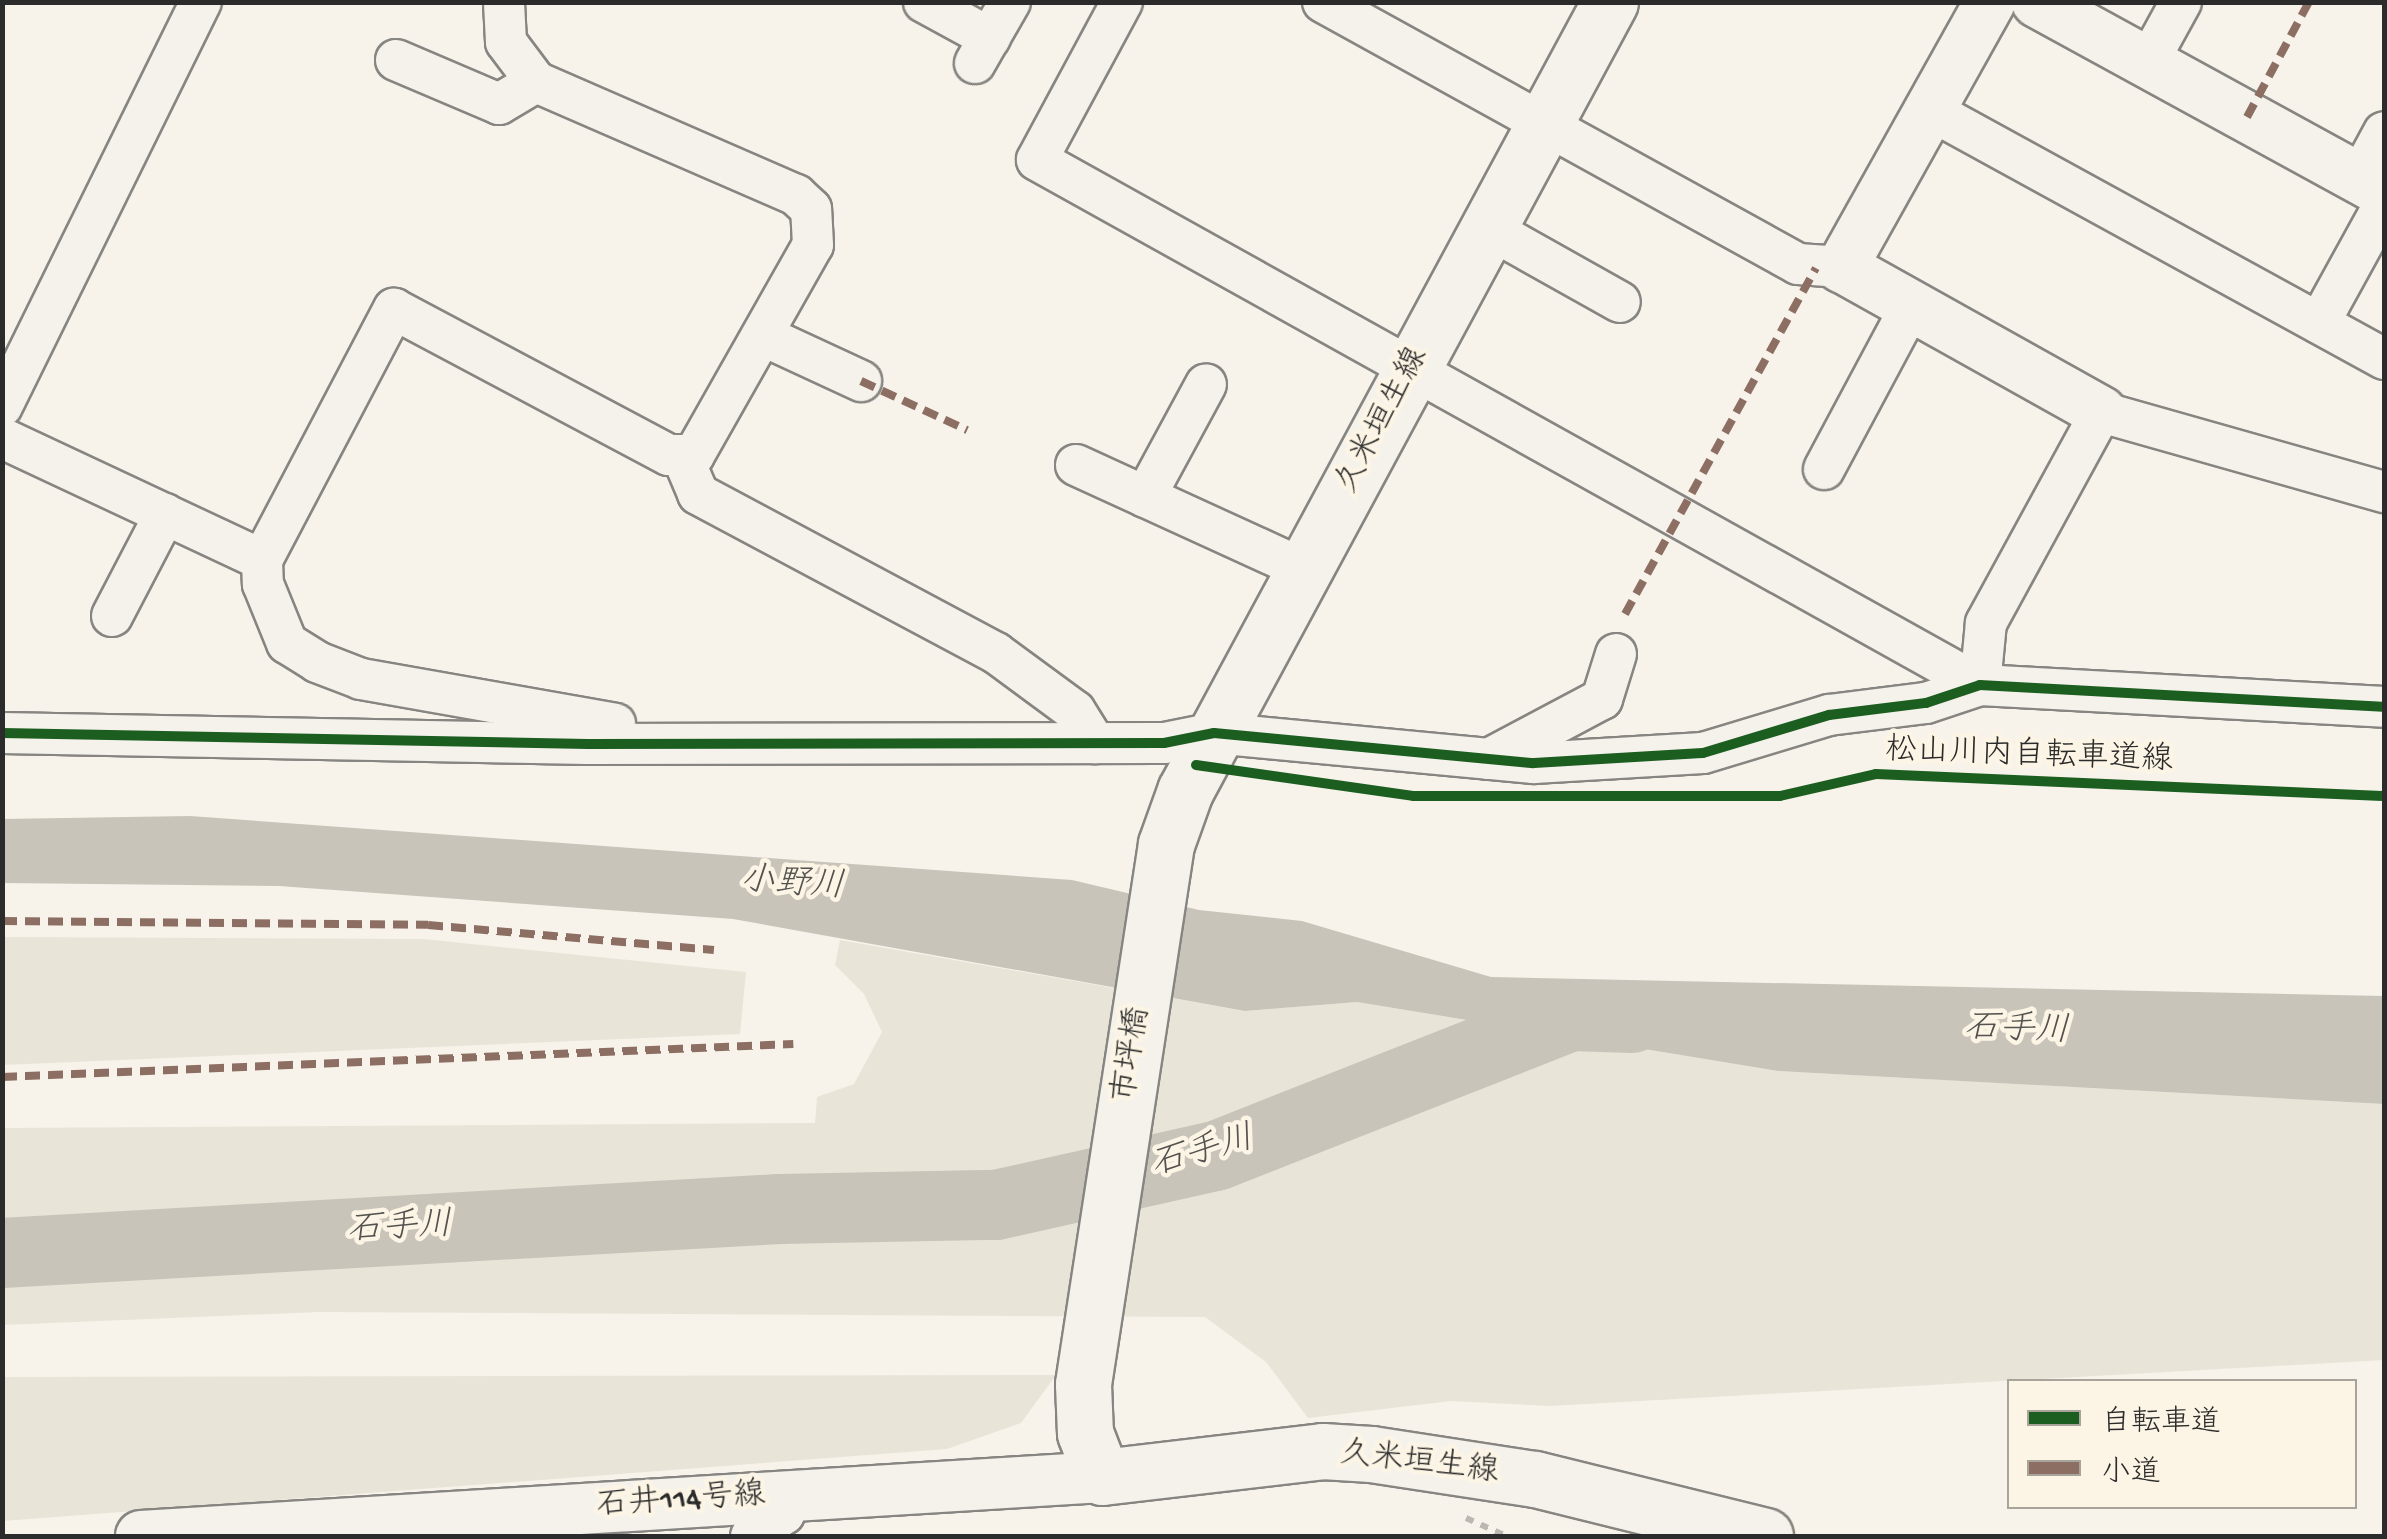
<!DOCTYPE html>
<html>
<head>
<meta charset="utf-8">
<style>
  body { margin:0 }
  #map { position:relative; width:2387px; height:1539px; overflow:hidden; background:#f7f3ea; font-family:"Gochi Hand","Klee One",sans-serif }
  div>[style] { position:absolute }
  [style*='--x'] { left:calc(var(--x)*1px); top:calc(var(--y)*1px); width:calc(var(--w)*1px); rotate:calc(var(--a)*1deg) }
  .green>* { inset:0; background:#e9e4d8 }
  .water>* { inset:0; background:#c8c4ba }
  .river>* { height:70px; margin:-35px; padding:0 35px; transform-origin:35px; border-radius:35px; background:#c8c4ba }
  .path>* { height:6px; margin-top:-3px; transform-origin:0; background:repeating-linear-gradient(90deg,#bbb8b4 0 8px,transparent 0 16px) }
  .roads { filter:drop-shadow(2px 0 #878581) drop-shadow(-2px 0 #878581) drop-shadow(0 2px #878581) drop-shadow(0 -2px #878581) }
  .minor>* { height:40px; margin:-20px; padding:0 20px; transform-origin:20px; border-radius:20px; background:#f5f2ec }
  .tertiary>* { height:50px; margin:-25px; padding:0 25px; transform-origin:25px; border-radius:25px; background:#f5f2ec }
  .secondary>* { height:55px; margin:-27.5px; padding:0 27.5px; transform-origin:27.5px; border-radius:27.5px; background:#f5f2ec }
  .quiet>* { height:8px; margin-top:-4px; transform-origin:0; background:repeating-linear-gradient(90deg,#8d6e63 0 15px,transparent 0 23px) }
  .cycleway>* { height:10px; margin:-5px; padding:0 5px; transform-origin:5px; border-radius:5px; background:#1b5e20 }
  span { translate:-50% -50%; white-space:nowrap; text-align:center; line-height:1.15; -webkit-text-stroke:9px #fcf5e5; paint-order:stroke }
  .street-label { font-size:32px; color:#2b2b2b }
  .water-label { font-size:35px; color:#545350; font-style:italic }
  .frame { position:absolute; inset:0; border:5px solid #2b2b2b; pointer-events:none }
  .legend { position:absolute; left:2007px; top:1379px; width:350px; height:130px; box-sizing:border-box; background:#fcf5e5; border:2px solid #a8a49b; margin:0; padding:12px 18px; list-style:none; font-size:30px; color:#2b2b2b }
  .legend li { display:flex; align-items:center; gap:20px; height:50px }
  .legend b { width:50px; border:2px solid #a8a49b }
</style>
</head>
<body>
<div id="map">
  <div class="green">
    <i style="clip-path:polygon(2px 937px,423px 939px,746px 972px,740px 1034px,3px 1065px)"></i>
    <i style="clip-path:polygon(840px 940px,1245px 1011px,1357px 1002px,1778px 1071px,2384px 1104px,2384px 1360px,1550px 1406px,1451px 1401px,1308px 1418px,1266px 1362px,1205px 1317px,318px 1312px,3px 1325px,2px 1128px,815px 1123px,817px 1097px,854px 1084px,882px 1032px,864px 994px,835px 965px)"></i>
    <i style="clip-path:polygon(1056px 1375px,1021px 1423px,947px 1449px,3px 1521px,3px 1377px)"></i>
  </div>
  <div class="water">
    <i style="clip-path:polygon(190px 816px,1072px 880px,1199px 910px,1302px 921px,1491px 977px,2384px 996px,2384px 1104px,1778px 1071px,1357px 1002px,1245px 1011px,733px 919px,279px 886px,3px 883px,2px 819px)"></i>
  </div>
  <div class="river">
    <i style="--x:2;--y:1253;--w:779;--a:-3.24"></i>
    <i style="--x:780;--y:1209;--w:216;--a:-1.1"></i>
    <i style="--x:996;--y:1205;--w:225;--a:-12.6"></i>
    <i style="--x:1216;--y:1156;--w:382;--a:-21.5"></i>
    <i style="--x:1571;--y:1016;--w:61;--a:1.9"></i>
  </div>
  <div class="path">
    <i style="--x:1466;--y:1518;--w:44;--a:24.2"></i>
  </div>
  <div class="roads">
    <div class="minor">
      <i style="--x:924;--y:2;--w:75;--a:28.6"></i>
      <i style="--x:1122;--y:2;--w:179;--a:118.3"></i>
      <i style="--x:1037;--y:160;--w:1079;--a:29.11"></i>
      <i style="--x:1980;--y:685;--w:62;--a:-84.5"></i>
      <i style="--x:1986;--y:623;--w:240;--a:-61.4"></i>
      <i style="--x:2101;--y:412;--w:294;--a:15.8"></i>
      <i style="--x:1323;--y:2;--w:542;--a:28.88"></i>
      <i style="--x:1798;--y:264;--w:44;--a:3.9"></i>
      <i style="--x:396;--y:60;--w:112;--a:23.1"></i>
      <i style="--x:499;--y:104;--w:43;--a:-30.7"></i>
      <i style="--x:2148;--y:62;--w:68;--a:-61.2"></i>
      <i style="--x:975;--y:63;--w:70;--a:-60.2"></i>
      <i style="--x:1930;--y:110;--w:518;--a:28.74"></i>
      <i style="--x:2359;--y:178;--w:52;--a:-61.5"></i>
      <i style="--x:1488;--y:228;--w:151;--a:29.3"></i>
      <i style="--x:2319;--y:323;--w:135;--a:-61.2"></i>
      <i style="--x:764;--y:336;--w:107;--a:24.9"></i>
      <i style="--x:2;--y:406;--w:450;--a:-63.8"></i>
      <i style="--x:2;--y:438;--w:287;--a:25.1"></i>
      <i style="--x:262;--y:560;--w:284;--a:-62.3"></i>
      <i style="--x:394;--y:309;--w:311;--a:28"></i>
      <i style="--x:669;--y:455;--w:25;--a:0"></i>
      <i style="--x:694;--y:455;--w:241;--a:-60.5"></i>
      <i style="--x:813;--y:245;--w:36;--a:-93"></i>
      <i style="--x:811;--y:209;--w:21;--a:-137"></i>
      <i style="--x:796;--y:195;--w:283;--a:-156.5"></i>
      <i style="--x:536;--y:82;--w:50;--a:-126.9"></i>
      <i style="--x:506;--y:42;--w:40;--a:-92.9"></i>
      <i style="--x:683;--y:458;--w:39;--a:67"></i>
      <i style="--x:698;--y:494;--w:338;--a:28.1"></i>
      <i style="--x:996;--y:653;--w:98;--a:36.3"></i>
      <i style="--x:1075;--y:711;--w:38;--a:58"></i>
      <i style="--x:1076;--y:465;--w:250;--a:24.6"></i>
      <i style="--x:1824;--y:469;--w:185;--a:-61.9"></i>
      <i style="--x:1145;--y:497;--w:128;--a:-61.6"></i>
      <i style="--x:262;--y:560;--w:24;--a:88"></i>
      <i style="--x:263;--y:584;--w:64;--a:67.9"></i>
      <i style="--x:287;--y:643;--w:36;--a:32"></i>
      <i style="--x:317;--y:662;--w:47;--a:21.1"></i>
      <i style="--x:361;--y:679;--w:258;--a:10"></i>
      <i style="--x:112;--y:616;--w:115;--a:-62.5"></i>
      <i style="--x:2;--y:733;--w:586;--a:1.08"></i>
      <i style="--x:588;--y:744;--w:576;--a:-0.1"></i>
      <i style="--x:1164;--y:743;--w:51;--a:-11.3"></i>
      <i style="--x:1214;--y:733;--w:321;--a:5.4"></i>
      <i style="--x:1534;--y:763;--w:169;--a:-3.4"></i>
      <i style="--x:1703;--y:753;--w:132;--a:-16.8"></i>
      <i style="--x:1829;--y:715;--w:98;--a:-7.1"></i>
      <i style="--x:1926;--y:703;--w:57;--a:-18.4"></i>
      <i style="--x:1980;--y:685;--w:405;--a:3.1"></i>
      <i style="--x:1489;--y:759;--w:128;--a:-28"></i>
      <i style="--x:1602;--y:699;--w:47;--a:-72.7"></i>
      <i style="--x:751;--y:1536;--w:40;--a:-34"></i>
      <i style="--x:784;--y:1514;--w:20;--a:-72"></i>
    </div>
    <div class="tertiary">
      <i style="--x:1990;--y:2;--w:304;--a:119.2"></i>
      <i style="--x:1842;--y:267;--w:297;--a:29.2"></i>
      <i style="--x:2037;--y:2;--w:396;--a:28.7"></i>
      <i style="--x:141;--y:1536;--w:963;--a:-3.51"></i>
    </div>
    <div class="secondary">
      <i style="--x:1610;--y:2;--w:896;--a:118.31"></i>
      <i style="--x:1185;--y:791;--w:56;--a:109.7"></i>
      <i style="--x:1166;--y:844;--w:546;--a:98.74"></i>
      <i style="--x:1083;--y:1384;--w:49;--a:87.7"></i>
      <i style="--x:1085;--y:1433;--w:47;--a:68.9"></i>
      <i style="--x:1102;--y:1477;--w:222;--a:-6.7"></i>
      <i style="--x:1322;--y:1451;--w:49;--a:3.5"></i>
      <i style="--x:1371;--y:1454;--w:166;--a:8.7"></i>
      <i style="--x:1535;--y:1479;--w:237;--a:13.9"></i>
    </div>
  </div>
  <div class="quiet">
    <i style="--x:2247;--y:117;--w:131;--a:-61.7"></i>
    <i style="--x:861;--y:381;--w:117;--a:24.8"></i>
    <i style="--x:1625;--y:614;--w:395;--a:-61.1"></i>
    <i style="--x:2;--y:921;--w:426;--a:0.5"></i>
    <i style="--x:428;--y:925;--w:287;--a:5"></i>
    <i style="--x:2;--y:1077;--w:792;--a:-2.39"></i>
  </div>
  <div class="cycleway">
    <i style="--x:2;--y:733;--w:586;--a:1.08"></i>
    <i style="--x:588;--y:744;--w:576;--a:-0.1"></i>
    <i style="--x:1164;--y:743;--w:51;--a:-11.3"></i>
    <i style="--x:1214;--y:733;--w:321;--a:5.4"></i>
    <i style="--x:1534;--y:763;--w:169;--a:-3.4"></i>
    <i style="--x:1703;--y:753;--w:132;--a:-16.8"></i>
    <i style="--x:1829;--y:715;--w:98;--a:-7.1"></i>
    <i style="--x:1926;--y:703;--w:57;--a:-18.4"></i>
    <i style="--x:1980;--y:685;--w:405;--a:3.1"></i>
    <i style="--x:1196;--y:765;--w:219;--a:8.1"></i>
    <i style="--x:1413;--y:796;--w:367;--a:0"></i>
    <i style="--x:1780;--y:796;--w:98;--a:-12.9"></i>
    <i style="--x:1876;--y:774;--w:508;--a:2.48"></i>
  </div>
  <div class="street-label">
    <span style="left:1383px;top:421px;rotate:-62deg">久米垣生線</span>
    <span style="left:2029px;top:757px;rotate:2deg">松山川内自転車道線</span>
    <span style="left:1133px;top:1055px;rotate:-81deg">市坪橋</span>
    <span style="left:1419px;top:1464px;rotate:7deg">久米垣生線</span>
    <span style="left:681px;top:1502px;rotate:-4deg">石井114号線</span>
  </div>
  <div class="water-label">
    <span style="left:792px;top:886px;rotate:4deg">小野川</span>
    <span style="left:2017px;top:1032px;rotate:2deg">石手川</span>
    <span style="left:1203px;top:1154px;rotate:-16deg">石手川</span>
    <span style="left:400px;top:1230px;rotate:-3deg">石手川</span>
  </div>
  <div class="frame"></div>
  <ul class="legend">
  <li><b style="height:12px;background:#1b5e20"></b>自転車道</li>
  <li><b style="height:12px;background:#8d6e63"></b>小道</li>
  </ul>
</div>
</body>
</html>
